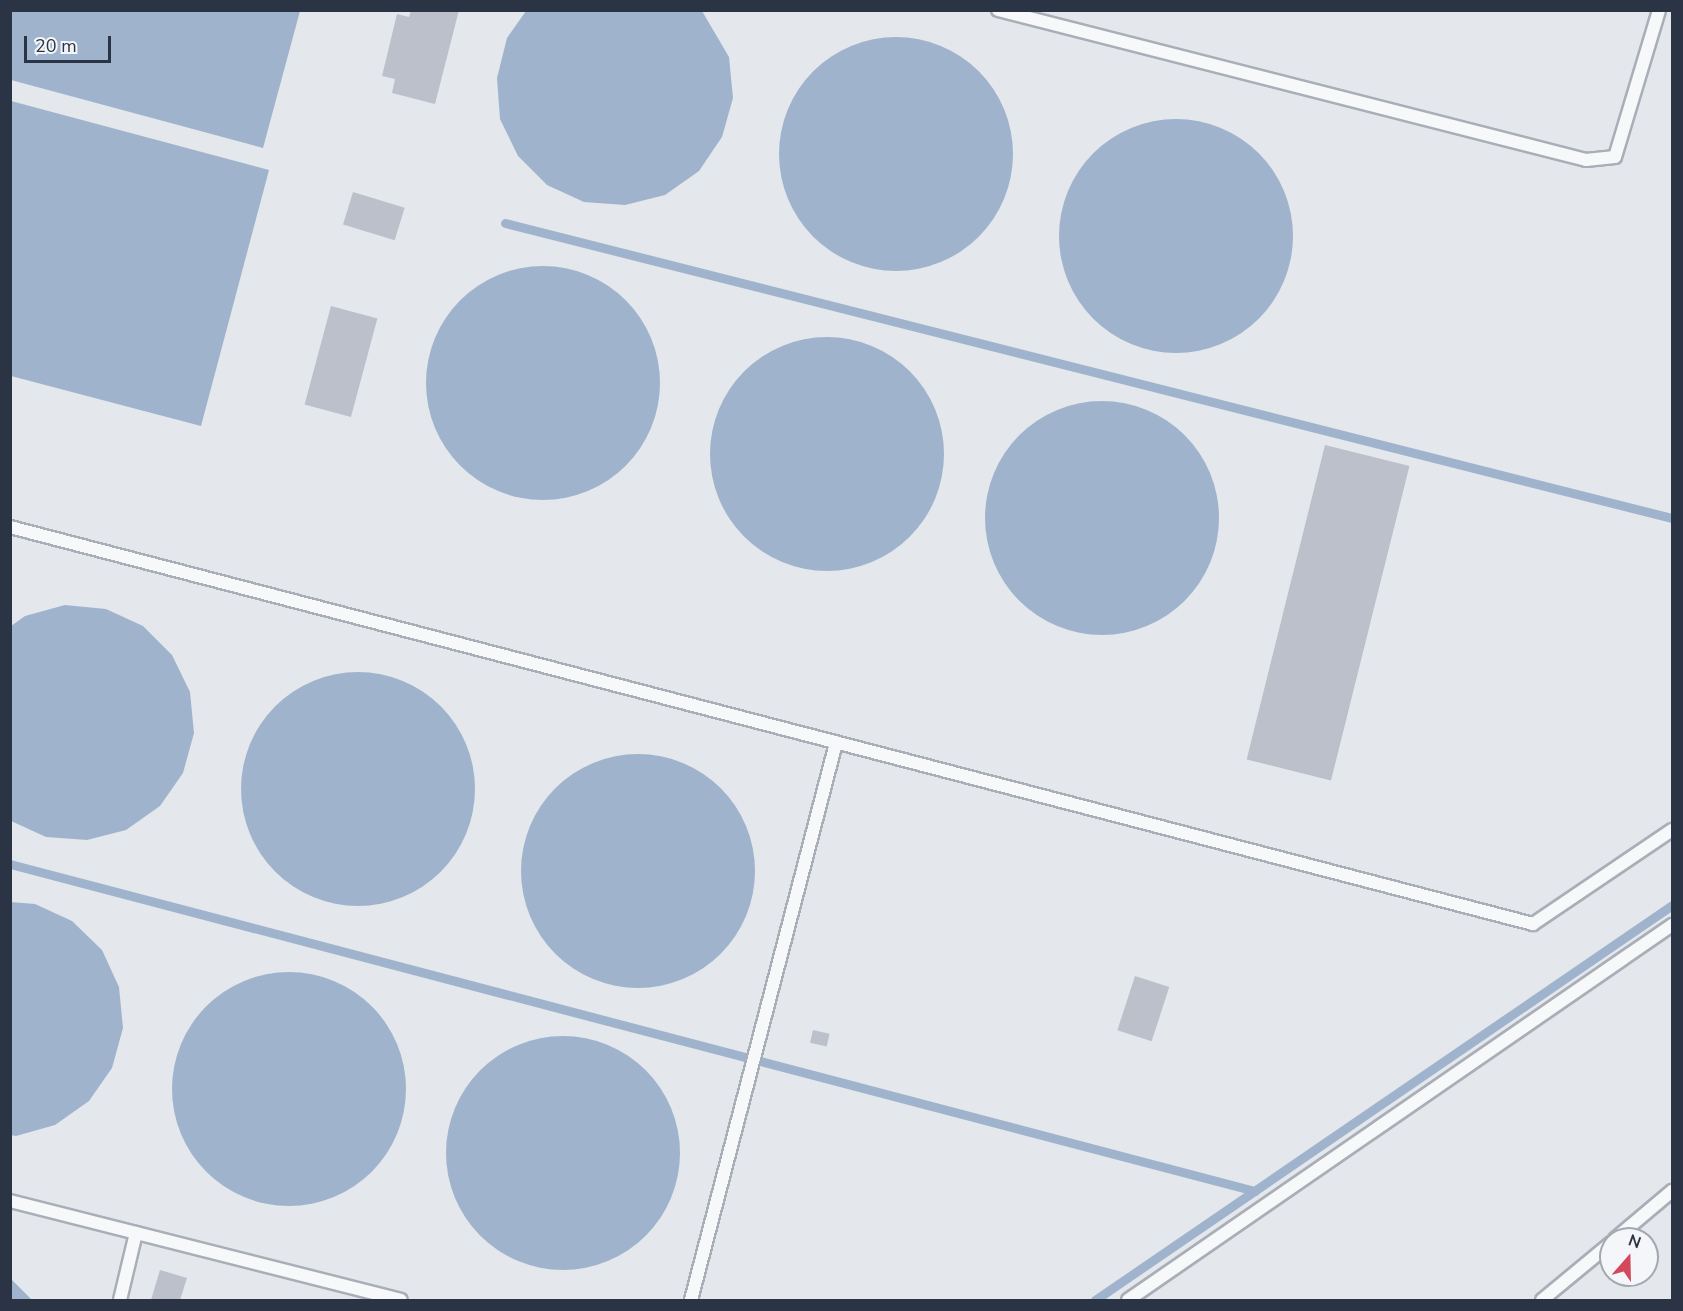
<!DOCTYPE html>
<html>
<head>
<meta charset="utf-8">
<style>
  body { margin:0 }
  #map { position:relative; width:1683px; height:1311px; overflow:hidden; background:#e4e7ec; font-family:"Nunito Sans",sans-serif }
  div>[style] { position:absolute }
  [style*='--x'] { left:calc(var(--x)*1px); top:calc(var(--y)*1px); width:calc(var(--w)*1px); rotate:calc(var(--a)*1deg) }
  .water>* { inset:0; background:#9fb4cc }
  .round { border-radius:50% }
  .stream>* { height:9px; margin:-4.5px; padding:0 4.5px; transform-origin:4.5px; border-radius:4.5px; background:#9fb4cc }
  .building>* { inset:0; background:#bbc0ca; transform-origin:0 0 }
  .roads { filter:drop-shadow(2px 0 #a9aeb7) drop-shadow(-2px 0 #a9aeb7) drop-shadow(0 2px #a9aeb7) drop-shadow(0 -2px #a9aeb7) }
  .service>* { height:12px; margin:-6px; padding:0 6px; transform-origin:6px; border-radius:6px; background:#f7f8fa }
  span { translate:-50% -50%; white-space:nowrap; text-align:center; line-height:1.15; -webkit-text-stroke:6px #f4f6f9; paint-order:stroke }
  .frame { position:absolute; inset:0; border:12px solid #2b3445; pointer-events:none }
  .north { position:absolute; left:1599px; top:1227px; width:60px; height:60px; box-sizing:border-box; background:#f4f6f9; border:2px solid #a4a8b1; border-radius:50%; rotate:20deg; font-size:16px; font-weight:700; line-height:24px; text-align:center; color:#2b3445 }
  .north::after { content:''; display:block; margin:auto; width:21px; height:27px; background:#d1495b; clip-path:polygon(50% 0,100% 100%,50% 72%,0 100%) }
  .scale { position:absolute; left:24px; top:36px; width:87px; height:27px; box-sizing:border-box; border:3px solid #2b3445; border-top:0; padding-left:8px; font-size:18px; line-height:21px; white-space:nowrap; color:#2b3445; -webkit-text-stroke:4px #f4f6f9; paint-order:stroke }
</style>
</head>
<body>
<div id="map">
  <div class="water">
    <i style="clip-path:polygon(10px 11px,11px 10px,300px 11px,263px 148px,11px 80px)"></i>
    <i style="clip-path:polygon(526px 11px,702px 11px,729px 57px,733px 98px,722px 137px,699px 171px,665px 195px,625px 205px,584px 202px,547px 185px,518px 156px,500px 119px,497px 78px,507px 38px)"></i>
    <i class="round" style="left:779px;top:37px;width:234px;height:234px"></i>
    <i style="clip-path:polygon(11px 101px,269px 170px,201px 426px,11px 376px)"></i>
    <i class="round" style="left:1059px;top:119px;width:234px;height:234px"></i>
    <i class="round" style="left:426px;top:266px;width:234px;height:234px"></i>
    <i class="round" style="left:710px;top:337px;width:234px;height:234px"></i>
    <i class="round" style="left:985px;top:401px;width:234px;height:234px"></i>
    <i style="clip-path:polygon(65px 605px,106px 609px,143px 626px,172px 655px,190px 692px,194px 733px,183px 773px,160px 806px,126px 830px,87px 840px,46px 837px,11px 821px,11px 626px,25px 616px)"></i>
    <i class="round" style="left:241px;top:672px;width:234px;height:234px"></i>
    <i class="round" style="left:521px;top:754px;width:234px;height:234px"></i>
    <i style="clip-path:polygon(10px 902px,35px 904px,72px 921px,102px 950px,119px 987px,123px 1028px,112px 1068px,89px 1101px,55px 1125px,16px 1136px,10px 1135px)"></i>
    <i class="round" style="left:172px;top:972px;width:234px;height:234px"></i>
    <i class="round" style="left:446px;top:1036px;width:234px;height:234px"></i>
    <i style="clip-path:polygon(10px 1279px,11px 1279px,32px 1300px,11px 1300px)"></i>
  </div>
  <div class="stream">
    <i style="--x:505;--y:223;--w:1204;--a:14.19"></i>
    <i style="--x:10;--y:864;--w:1287;--a:14.72"></i>
    <i style="--x:1095;--y:1300;--w:699;--a:-34.39"></i>
  </div>
  <div class="building">
    <i style="clip-path:polygon(411px 10px,459px 10px,435px 104px,392px 93px,395px 79px,382px 76px,397px 14px,409px 17px)"></i>
    <i style="left:353px;top:192px;width:54px;height:34px;rotate:17deg"></i>
    <i style="left:331px;top:306px;width:48px;height:102px;rotate:15deg"></i>
    <i style="left:1325px;top:445px;width:87px;height:324px;rotate:14deg"></i>
    <i style="left:1135px;top:976px;width:36px;height:57px;rotate:18deg"></i>
    <i style="left:813px;top:1030px;width:17px;height:13px;rotate:13deg"></i>
    <i style="clip-path:polygon(160px 1270px,187px 1278px,180px 1300px,151px 1300px)"></i>
  </div>
  <div class="roads">
    <div class="service">
      <i style="--x:998;--y:10;--w:607;--a:14.31"></i>
      <i style="--x:1586;--y:160;--w:29;--a:-6"></i>
      <i style="--x:1615;--y:157;--w:153;--a:-73.3"></i>
      <i style="--x:10;--y:527;--w:1574;--a:14.61"></i>
      <i style="--x:1533;--y:924;--w:168;--a:-34.1"></i>
      <i style="--x:10;--y:1201;--w:403;--a:14.2"></i>
      <i style="--x:1615;--y:1239;--w:75;--a:-40.1"></i>
      <i style="--x:120;--y:1300;--w:69;--a:-76.6"></i>
      <i style="--x:691;--y:1300;--w:576;--a:-75.41"></i>
      <i style="--x:1128;--y:1300;--w:661;--a:-34.58"></i>
      <i style="--x:1542;--y:1300;--w:89;--a:-39.6"></i>
    </div>
  </div>
  <div class="frame"></div>
  <div class="north">N</div>
  <div class="scale">20 m</div>
</div>
</body>
</html>
